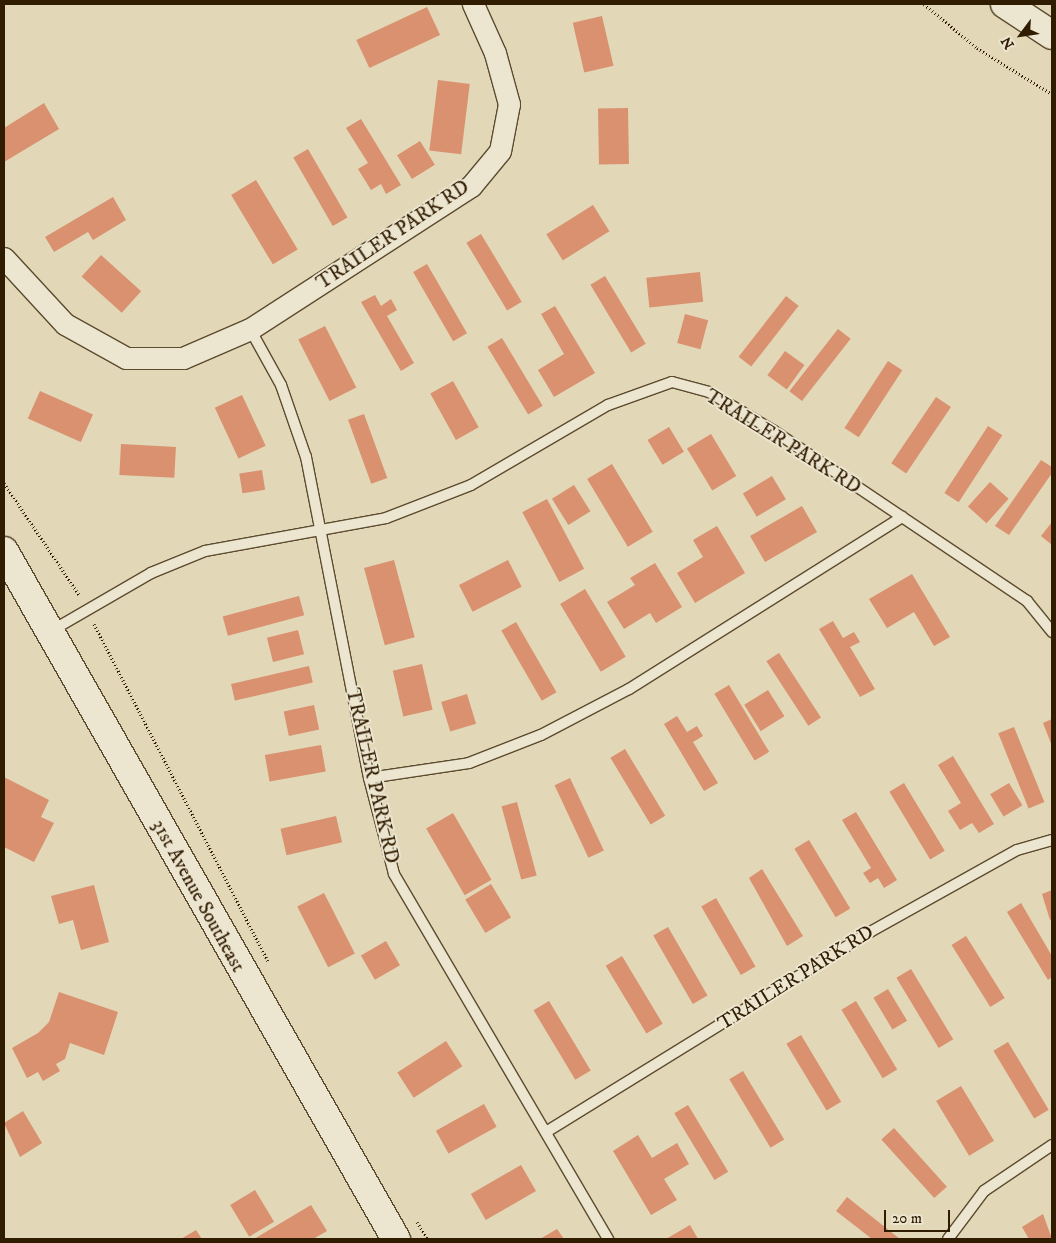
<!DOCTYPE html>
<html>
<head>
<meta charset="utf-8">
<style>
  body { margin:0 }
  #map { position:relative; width:1056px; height:1243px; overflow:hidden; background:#e2d7b7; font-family:"IM FELL DW Pica",serif }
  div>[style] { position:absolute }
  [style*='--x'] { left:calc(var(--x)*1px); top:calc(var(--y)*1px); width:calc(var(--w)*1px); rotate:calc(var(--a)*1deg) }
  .building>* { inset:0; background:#d99170; transform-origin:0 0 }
  .path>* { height:3px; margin-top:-1.5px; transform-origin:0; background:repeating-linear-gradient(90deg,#301c00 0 1px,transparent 0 3.5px) }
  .roads { filter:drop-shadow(1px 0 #5c4b2e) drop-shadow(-1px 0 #5c4b2e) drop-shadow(0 1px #5c4b2e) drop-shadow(0 -1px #5c4b2e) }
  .lane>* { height:10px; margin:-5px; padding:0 5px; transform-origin:5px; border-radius:5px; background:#ece5d0 }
  .street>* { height:21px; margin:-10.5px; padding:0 10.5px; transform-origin:10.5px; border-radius:10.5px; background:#ece5d0 }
  .secondary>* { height:28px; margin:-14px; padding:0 14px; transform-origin:14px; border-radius:14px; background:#ece5d0 }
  span { translate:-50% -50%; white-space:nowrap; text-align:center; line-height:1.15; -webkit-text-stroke:4px #ece5d0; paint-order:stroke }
  .street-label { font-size:20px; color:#301c00 }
  .frame { position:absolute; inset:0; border:5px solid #301c00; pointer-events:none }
  .north { position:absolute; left:996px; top:10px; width:50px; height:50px; -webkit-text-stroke:4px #ece5d0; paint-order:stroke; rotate:239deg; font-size:14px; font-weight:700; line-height:20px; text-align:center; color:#301c00 }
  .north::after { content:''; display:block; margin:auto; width:18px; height:22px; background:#301c00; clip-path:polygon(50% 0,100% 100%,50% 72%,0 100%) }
  .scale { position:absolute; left:884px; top:1210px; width:66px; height:22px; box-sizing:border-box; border:2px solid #301c00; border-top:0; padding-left:6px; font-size:15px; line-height:18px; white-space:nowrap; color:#301c00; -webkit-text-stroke:4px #ece5d0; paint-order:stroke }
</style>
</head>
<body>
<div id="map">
  <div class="building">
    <i style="left:427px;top:7px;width:31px;height:78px;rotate:65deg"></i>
    <i style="left:602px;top:16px;width:51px;height:30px;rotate:77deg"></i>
    <i style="left:438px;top:80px;width:32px;height:71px;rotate:7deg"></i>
    <i style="clip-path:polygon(44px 103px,59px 129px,4px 162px,4px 128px)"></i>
    <i style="left:628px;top:108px;width:56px;height:30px;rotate:89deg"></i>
    <i style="clip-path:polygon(361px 119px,401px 185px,386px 194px,381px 184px,371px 190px,358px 169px,368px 163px,346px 128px)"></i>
    <i style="left:420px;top:141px;width:28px;height:27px;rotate:58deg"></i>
    <i style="left:308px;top:149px;width:79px;height:17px;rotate:60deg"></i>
    <i style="left:256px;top:180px;width:81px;height:29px;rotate:59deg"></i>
    <i style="clip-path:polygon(113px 197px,126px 220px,93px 240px,88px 232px,54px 252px,45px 237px)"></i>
    <i style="left:593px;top:205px;width:31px;height:55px;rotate:58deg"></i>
    <i style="left:481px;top:234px;width:79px;height:17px;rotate:59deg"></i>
    <i style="left:101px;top:255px;width:54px;height:29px;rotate:42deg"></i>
    <i style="left:427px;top:264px;width:80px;height:16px;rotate:60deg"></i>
    <i style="left:700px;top:272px;width:30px;height:54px;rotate:84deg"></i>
    <i style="left:605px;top:276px;width:79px;height:17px;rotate:59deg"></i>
    <i style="clip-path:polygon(375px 295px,381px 306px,391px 299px,397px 310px,387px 316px,414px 363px,401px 371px,361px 302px)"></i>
    <i style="left:786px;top:296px;width:16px;height:77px;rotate:38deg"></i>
    <i style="clip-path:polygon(555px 306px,595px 373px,554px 397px,538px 370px,564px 354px,541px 314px)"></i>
    <i style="left:685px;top:314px;width:24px;height:30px;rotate:15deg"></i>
    <i style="left:325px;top:326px;width:69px;height:30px;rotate:63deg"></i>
    <i style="left:838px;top:329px;width:16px;height:79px;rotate:38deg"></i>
    <i style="left:502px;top:338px;width:79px;height:17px;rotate:59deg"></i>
    <i style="left:785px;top:351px;width:24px;height:30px;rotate:36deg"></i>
    <i style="left:888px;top:361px;width:17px;height:80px;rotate:33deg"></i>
    <i style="left:453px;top:381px;width:53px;height:26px;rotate:61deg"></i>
    <i style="left:40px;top:391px;width:58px;height:30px;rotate:24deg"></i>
    <i style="left:242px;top:395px;width:56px;height:30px;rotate:65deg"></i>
    <i style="left:936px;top:397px;width:18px;height:80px;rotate:34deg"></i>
    <i style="left:364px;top:414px;width:68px;height:17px;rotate:70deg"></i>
    <i style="left:988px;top:426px;width:17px;height:80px;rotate:33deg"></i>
    <i style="left:669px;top:427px;width:29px;height:25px;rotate:59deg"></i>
    <i style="left:711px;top:434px;width:49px;height:28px;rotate:59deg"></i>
    <i style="left:121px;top:444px;width:55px;height:31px;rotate:3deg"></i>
    <i style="clip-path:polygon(1041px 460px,1052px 467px,1052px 473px,1009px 535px,995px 526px)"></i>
    <i style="left:612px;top:464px;width:79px;height:29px;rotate:59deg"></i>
    <i style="left:262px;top:470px;width:20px;height:23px;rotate:81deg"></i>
    <i style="left:772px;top:476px;width:27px;height:34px;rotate:59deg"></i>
    <i style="left:990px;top:482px;width:25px;height:33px;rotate:42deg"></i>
    <i style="left:574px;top:485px;width:31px;height:26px;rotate:58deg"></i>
    <i style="left:547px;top:499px;width:79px;height:28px;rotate:62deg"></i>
    <i style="left:802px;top:506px;width:30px;height:60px;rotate:60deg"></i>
    <i style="clip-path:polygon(1052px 522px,1052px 545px,1041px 536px)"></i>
    <i style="clip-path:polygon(717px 526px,745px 573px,695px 603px,677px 573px,703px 557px,693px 540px)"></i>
    <i style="left:394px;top:560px;width:80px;height:31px;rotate:75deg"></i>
    <i style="left:508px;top:560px;width:30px;height:55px;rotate:63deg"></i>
    <i style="clip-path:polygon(655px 563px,682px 607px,656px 623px,650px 613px,624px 629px,607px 602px,635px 585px,630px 578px)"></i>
    <i style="clip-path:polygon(912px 574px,950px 637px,934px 646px,914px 612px,887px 628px,869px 599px)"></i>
    <i style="left:585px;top:589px;width:79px;height:29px;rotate:59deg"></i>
    <i style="left:299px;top:596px;width:20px;height:79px;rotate:75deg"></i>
    <i style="clip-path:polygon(833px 621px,843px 638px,854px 632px,860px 642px,850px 647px,875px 689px,860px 697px,819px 629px)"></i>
    <i style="left:516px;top:622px;width:81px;height:17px;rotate:60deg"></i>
    <i style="left:298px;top:630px;width:25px;height:32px;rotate:76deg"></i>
    <i style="left:779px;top:653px;width:77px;height:15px;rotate:57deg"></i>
    <i style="left:422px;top:664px;width:47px;height:30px;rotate:77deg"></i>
    <i style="left:309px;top:666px;width:17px;height:80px;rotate:77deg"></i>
    <i style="left:729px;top:685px;width:78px;height:17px;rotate:59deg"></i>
    <i style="left:768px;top:690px;width:31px;height:28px;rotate:58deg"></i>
    <i style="left:467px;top:694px;width:31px;height:27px;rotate:73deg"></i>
    <i style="left:314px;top:705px;width:25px;height:31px;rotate:78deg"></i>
    <i style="clip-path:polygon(677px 716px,687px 732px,697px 726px,703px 736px,693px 742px,718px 783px,704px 791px,664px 724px)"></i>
    <i style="clip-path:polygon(1052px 719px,1052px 746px,1043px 723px)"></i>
    <i style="left:1014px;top:727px;width:81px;height:17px;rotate:68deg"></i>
    <i style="left:321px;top:745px;width:27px;height:57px;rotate:80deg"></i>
    <i style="left:625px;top:749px;width:78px;height:17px;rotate:59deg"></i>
    <i style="clip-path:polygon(953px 756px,994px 824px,979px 833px,972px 823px,960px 830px,948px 811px,961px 803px,938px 765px)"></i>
    <i style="clip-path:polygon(4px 777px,49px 800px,41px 817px,54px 823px,34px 862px,4px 847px)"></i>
    <i style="left:570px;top:778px;width:80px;height:17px;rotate:65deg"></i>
    <i style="left:904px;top:783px;width:79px;height:17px;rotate:59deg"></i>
    <i style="left:1009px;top:783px;width:26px;height:22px;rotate:59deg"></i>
    <i style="left:517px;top:802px;width:76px;height:16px;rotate:75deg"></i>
    <i style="clip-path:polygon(856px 812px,897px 880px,884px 888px,878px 878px,870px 883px,863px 873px,871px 868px,842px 820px)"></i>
    <i style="left:453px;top:813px;width:77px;height:31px;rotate:60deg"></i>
    <i style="left:336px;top:816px;width:27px;height:57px;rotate:77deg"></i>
    <i style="left:809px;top:840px;width:80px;height:17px;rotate:59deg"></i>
    <i style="clip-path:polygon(762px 869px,803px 936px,787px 946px,749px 878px)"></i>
    <i style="left:491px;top:884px;width:39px;height:30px;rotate:59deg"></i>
    <i style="clip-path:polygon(94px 885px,109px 942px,81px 950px,73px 920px,59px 924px,51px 896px)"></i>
    <i style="clip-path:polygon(1052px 890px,1052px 919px,1050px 920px,1042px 894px)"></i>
    <i style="left:324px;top:893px;width:68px;height:30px;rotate:63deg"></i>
    <i style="left:716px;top:898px;width:79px;height:17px;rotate:60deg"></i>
    <i style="clip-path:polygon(1021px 903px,1052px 956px,1052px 977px,1048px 980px,1007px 912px)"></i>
    <i style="left:668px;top:927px;width:79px;height:17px;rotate:60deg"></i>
    <i style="left:966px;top:936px;width:73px;height:17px;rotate:58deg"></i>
    <i style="left:386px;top:941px;width:28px;height:29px;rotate:60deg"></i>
    <i style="left:622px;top:956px;width:79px;height:19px;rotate:59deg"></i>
    <i style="left:911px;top:969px;width:82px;height:17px;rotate:59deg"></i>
    <i style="left:888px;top:989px;width:37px;height:17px;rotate:59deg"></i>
    <i style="clip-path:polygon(59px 992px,118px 1012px,104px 1055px,70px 1043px,65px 1059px,56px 1064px,60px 1071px,43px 1081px,38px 1072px,27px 1078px,12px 1048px,38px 1033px,49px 1022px)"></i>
    <i style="left:549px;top:1001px;width:81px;height:18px;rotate:59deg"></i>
    <i style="left:856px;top:1001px;width:80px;height:17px;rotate:59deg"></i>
    <i style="left:801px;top:1035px;width:78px;height:17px;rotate:59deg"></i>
    <i style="left:446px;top:1041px;width:30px;height:58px;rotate:57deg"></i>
    <i style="left:1008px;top:1042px;width:79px;height:17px;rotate:59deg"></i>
    <i style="left:743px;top:1071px;width:80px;height:16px;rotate:59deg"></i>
    <i style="left:961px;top:1086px;width:64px;height:29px;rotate:59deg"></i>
    <i style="left:484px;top:1104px;width:26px;height:55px;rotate:61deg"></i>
    <i style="left:688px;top:1105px;width:78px;height:16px;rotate:59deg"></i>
    <i style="clip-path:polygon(23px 1111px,42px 1143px,20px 1157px,4px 1123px)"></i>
    <i style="left:894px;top:1128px;width:79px;height:17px;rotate:48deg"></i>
    <i style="clip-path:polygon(638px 1135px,652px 1158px,677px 1143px,689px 1164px,664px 1179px,677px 1200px,651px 1215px,613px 1151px)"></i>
    <i style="left:521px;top:1165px;width:30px;height:58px;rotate:60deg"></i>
    <i style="left:255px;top:1190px;width:37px;height:29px;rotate:59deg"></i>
    <i style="clip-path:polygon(847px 1197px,900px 1239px,872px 1239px,836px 1211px)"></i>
    <i style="clip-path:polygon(311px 1205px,327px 1231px,313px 1239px,254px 1239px)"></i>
    <i style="clip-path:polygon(1043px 1214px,1052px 1239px,1029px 1239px,1022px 1227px)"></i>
    <i style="clip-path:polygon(690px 1225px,698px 1239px,666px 1239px)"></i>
    <i style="clip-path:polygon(557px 1229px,564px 1239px,540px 1239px)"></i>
    <i style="clip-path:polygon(196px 1230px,202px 1239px,181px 1239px)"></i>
  </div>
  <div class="path">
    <i style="--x:924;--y:4;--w:69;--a:39.7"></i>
    <i style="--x:977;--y:48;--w:88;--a:31.5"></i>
    <i style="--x:4;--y:483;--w:136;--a:56.1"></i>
    <i style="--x:94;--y:624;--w:379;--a:62.7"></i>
    <i style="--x:417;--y:1222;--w:20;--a:57"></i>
  </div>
  <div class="roads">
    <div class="lane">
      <i style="--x:250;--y:329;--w:64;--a:61"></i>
      <i style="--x:281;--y:385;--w:76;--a:70.9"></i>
      <i style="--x:306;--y:457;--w:327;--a:78.9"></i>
      <i style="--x:369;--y:778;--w:99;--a:75.4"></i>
      <i style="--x:394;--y:874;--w:423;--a:59.6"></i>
      <i style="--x:51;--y:631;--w:116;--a:-30.1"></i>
      <i style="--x:151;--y:573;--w:58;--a:-22.2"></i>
      <i style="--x:205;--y:551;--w:184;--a:-10.3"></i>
      <i style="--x:386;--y:518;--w:91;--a:-21.2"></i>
      <i style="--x:471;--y:485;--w:159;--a:-30.3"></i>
      <i style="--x:608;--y:405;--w:68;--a:-19.8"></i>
      <i style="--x:672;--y:382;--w:38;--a:15"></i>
      <i style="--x:709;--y:392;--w:76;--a:31"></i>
      <i style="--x:774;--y:431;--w:305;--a:33.9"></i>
      <i style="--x:1027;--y:601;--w:40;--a:51"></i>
      <i style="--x:369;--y:778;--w:101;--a:-8.5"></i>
      <i style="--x:469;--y:763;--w:77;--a:-21.3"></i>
      <i style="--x:541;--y:735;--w:99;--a:-27.6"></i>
      <i style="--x:629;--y:689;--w:323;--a:-32.2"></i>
      <i style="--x:546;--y:1132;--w:381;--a:-31.7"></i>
      <i style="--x:870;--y:932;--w:168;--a:-29.2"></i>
      <i style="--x:1017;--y:850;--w:36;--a:-16"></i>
      <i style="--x:948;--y:1239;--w:60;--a:-53.1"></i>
      <i style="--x:984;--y:1191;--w:82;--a:-34.1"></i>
    </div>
    <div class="street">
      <i style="--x:4;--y:258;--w:90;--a:47.3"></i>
      <i style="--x:65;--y:324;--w:70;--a:29.1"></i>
      <i style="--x:126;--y:358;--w:57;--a:0"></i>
      <i style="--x:183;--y:358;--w:73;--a:-23.4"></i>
      <i style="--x:250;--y:329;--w:263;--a:-32.9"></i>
      <i style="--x:471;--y:186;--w:45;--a:-50.4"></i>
      <i style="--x:500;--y:151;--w:48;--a:-79.2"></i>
      <i style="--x:509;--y:104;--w:53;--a:-105.4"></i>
      <i style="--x:495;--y:53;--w:54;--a:-114.2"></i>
    </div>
    <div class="secondary">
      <i style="--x:1005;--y:4;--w:56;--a:33.4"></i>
      <i style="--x:4;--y:551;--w:792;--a:60.33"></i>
    </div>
  </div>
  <div class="street-label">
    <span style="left:393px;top:235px;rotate:-34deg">TRAILER PARK RD</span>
    <span style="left:783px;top:442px;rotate:32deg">TRAILER PARK RD</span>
    <span style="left:372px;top:776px;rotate:77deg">TRAILER PARK RD</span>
    <span style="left:198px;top:896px;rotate:61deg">31st Avenue Southeast</span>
    <span style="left:796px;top:978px;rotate:-32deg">TRAILER PARK RD</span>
  </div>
  <div class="frame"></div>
  <div class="north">N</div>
  <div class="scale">20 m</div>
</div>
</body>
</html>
